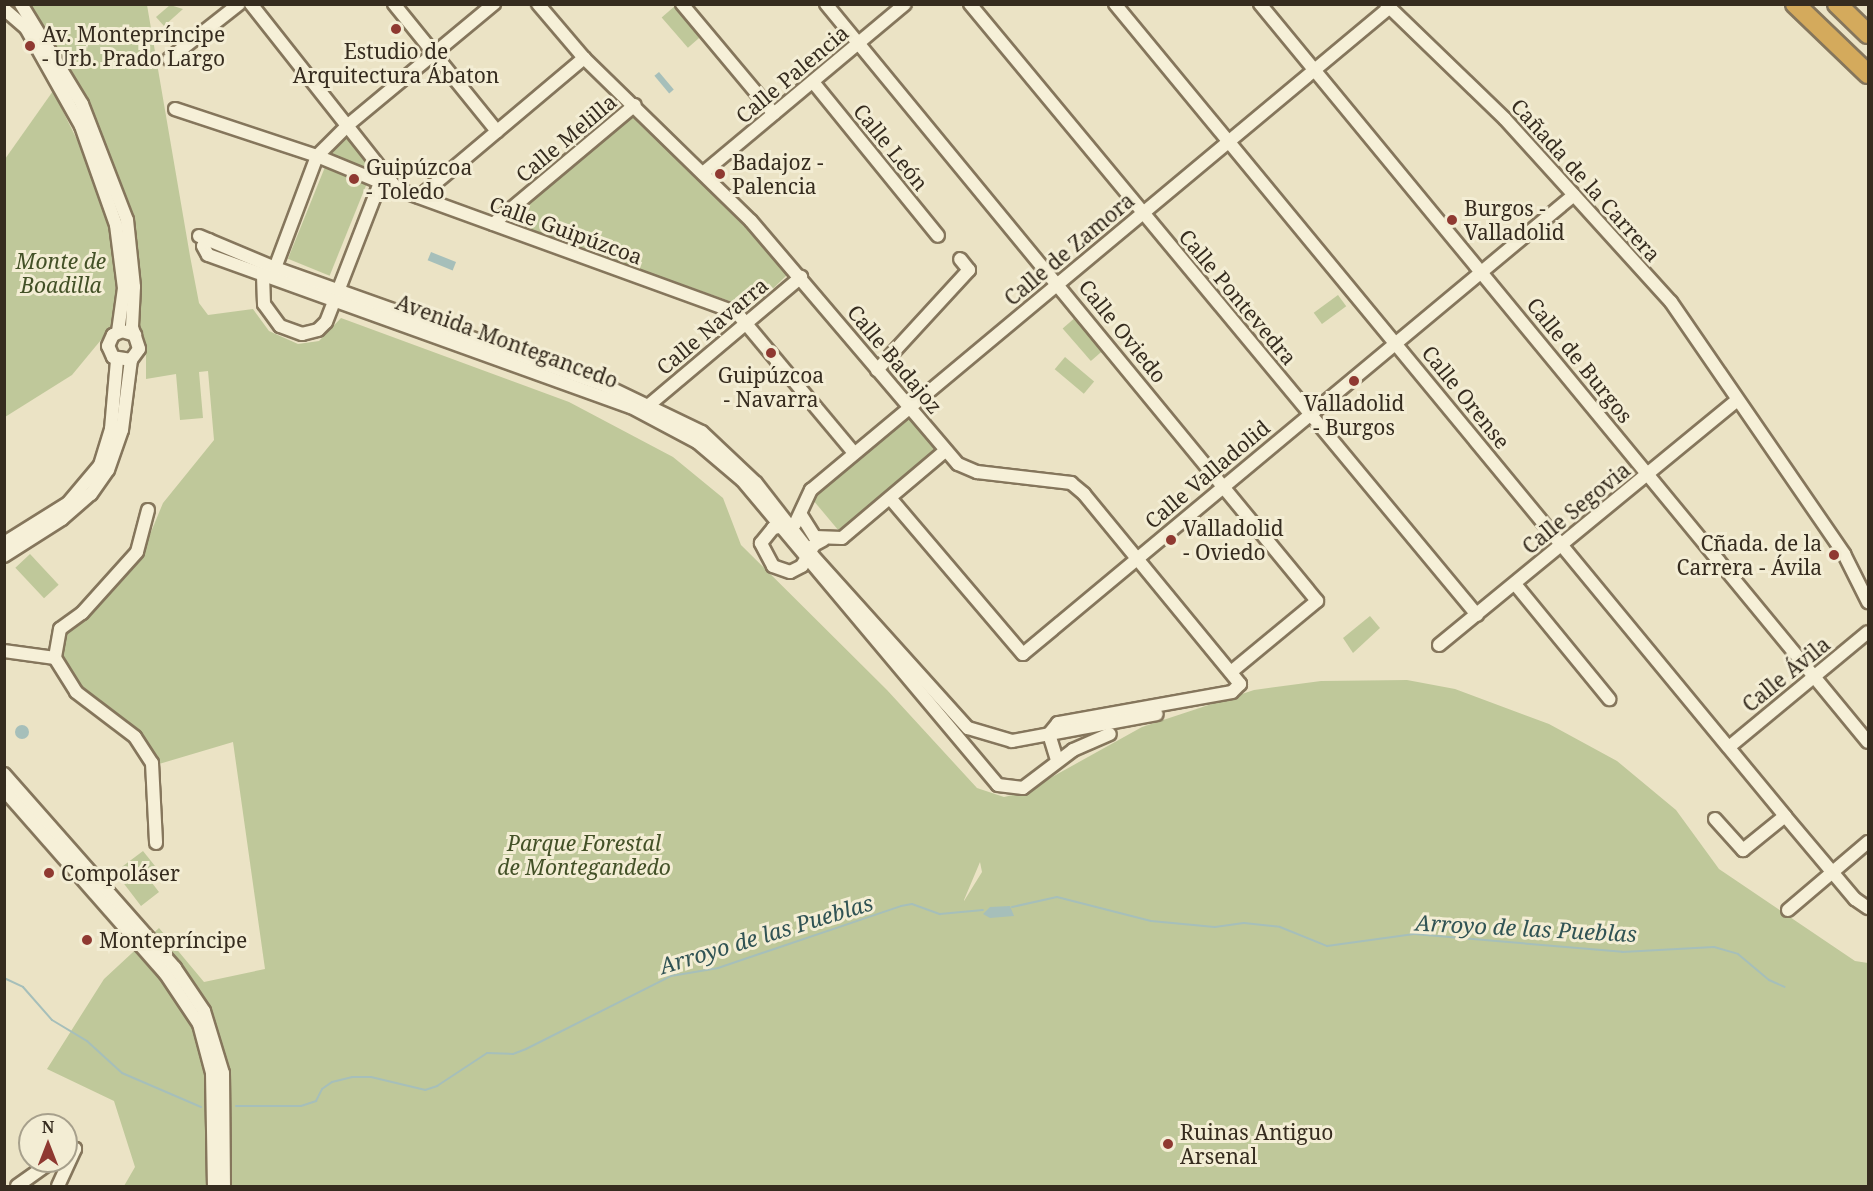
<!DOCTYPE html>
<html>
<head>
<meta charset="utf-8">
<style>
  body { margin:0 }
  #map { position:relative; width:1873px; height:1191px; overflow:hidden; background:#ebe3c5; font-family:"Noto Serif",serif }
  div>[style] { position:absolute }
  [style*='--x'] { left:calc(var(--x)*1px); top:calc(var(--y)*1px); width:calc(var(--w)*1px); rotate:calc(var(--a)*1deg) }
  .green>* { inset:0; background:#bfc89a; transform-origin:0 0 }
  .water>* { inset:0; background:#a6bfba; transform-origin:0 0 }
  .round { border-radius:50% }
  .stream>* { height:2px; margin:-1px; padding:0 1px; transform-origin:1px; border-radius:1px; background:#a6bfba }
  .roads { filter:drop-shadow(2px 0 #85765c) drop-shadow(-2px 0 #85765c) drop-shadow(0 2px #85765c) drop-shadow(0 -2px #85765c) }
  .minor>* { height:12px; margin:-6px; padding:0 6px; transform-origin:6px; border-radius:6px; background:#f6f0d8 }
  .highway>* { height:18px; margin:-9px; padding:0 9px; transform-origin:9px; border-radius:9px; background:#d4aa5c }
  .dots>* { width:16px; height:16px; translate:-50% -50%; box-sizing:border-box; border:3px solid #f3edd4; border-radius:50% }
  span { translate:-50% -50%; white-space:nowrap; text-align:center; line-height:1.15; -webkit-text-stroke:6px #f3edd4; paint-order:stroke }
  .poi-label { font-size:21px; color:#362c1f }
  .left { translate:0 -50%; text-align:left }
  .right { translate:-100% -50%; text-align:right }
  .street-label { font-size:21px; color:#362c1f }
  .park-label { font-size:21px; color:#435127; font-style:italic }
  .water-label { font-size:22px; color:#305354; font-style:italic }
  .frame { position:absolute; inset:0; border:6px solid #362c1f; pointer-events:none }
  .north { position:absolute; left:18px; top:1113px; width:60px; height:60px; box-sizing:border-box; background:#f3edd4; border:2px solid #a7a08c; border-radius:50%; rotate:0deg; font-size:16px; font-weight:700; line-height:24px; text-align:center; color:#362c1f }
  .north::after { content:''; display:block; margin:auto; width:21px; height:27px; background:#8f3931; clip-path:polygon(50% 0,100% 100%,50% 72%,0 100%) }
</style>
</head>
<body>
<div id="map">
  <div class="green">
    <i style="clip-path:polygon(evenodd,29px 5px,147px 5px,190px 256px,199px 303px,208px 315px,253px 309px,269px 331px,298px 344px,319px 341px,341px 318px,569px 402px,673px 457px,723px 498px,741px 545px,887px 690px,977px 788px,1004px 797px,1025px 792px,1142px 727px,1254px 690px,1321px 681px,1407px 680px,1455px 689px,1549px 724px,1617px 761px,1676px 810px,1719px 869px,1855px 961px,1868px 963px,1868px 1186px,124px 1186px,135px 1167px,114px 1101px,47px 1069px,104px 979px,159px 928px,204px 982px,265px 969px,233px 742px,159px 764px,87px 696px,58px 655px,67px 628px,141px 556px,163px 503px,214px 440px,208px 371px,199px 372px,203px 418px,180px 420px,176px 374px,146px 379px,146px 353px,137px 322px,136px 238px,87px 105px,29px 5px,980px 862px,982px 872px,964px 901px,964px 900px,980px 862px)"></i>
    <i style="clip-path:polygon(170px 5px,183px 9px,164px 26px,156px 17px)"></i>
    <i style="left:676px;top:5px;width:40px;height:19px;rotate:49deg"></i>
    <i style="clip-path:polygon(53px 91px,88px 162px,106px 217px,115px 252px,116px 312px,110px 329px,72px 375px,5px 417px,5px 159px)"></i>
    <i style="clip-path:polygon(631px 116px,638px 116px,712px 191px,788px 274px,752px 309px,507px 222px)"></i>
    <i style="clip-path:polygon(347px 133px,367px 160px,370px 165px,365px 169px,327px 154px)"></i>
    <i style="left:325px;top:167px;width:45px;height:99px;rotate:22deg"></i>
    <i style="left:1338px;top:295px;width:14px;height:30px;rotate:54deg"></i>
    <i style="left:1077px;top:316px;width:43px;height:19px;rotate:49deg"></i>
    <i style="left:1065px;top:357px;width:38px;height:16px;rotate:40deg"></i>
    <i style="left:907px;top:416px;width:45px;height:126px;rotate:50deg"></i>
    <i style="left:30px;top:554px;width:42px;height:20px;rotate:47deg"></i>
    <i style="clip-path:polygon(1370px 616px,1380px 628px,1353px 653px,1343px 638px)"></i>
    <i style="clip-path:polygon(143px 851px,159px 871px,149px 879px,159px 892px,141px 906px,115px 872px)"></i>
  </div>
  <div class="water">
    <i style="left:659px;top:72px;width:23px;height:6px;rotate:50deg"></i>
    <i style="left:431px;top:252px;width:27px;height:9px;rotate:22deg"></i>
    <i class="round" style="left:15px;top:725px;width:14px;height:14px"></i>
    <i style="clip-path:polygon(1010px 906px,1014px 916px,990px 918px,983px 914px,990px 907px)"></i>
  </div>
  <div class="stream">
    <i style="--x:1012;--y:907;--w:46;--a:-12.5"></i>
    <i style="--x:1057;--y:897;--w:97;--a:14.3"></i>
    <i style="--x:1151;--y:921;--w:64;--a:5.4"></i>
    <i style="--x:1215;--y:927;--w:29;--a:-8"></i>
    <i style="--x:1244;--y:923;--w:36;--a:6"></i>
    <i style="--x:1280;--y:927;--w:51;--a:22"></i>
    <i style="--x:1327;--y:946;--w:88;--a:-7.9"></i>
    <i style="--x:1414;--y:934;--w:209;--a:4.9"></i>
    <i style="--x:1622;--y:952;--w:92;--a:-3.1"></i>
    <i style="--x:1714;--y:947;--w:25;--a:16"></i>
    <i style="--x:1738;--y:954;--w:40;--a:40"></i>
    <i style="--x:1769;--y:980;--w:17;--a:24"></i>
    <i style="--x:4;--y:978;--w:21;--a:25"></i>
    <i style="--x:23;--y:987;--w:44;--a:48.7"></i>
    <i style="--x:52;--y:1020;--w:41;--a:31"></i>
    <i style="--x:87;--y:1041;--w:47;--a:42.4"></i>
    <i style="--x:122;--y:1073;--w:86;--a:23.3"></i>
    <i style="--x:236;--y:1106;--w:65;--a:0"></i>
    <i style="--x:301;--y:1106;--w:16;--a:-18"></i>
    <i style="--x:316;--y:1101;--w:13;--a:-63"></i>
    <i style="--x:322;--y:1089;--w:12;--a:-35"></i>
    <i style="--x:332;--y:1082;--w:21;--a:-14"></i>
    <i style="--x:352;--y:1077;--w:19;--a:0"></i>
    <i style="--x:371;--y:1077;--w:56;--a:13.5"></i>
    <i style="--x:425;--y:1090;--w:13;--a:-18"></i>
    <i style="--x:437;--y:1086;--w:60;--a:-33.4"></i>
    <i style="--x:487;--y:1053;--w:26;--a:2"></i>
    <i style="--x:513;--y:1054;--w:14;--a:-21"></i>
    <i style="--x:526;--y:1049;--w:162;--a:-26.7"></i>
    <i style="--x:671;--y:976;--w:48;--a:-9.7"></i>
    <i style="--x:718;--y:968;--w:193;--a:-18.7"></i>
    <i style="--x:901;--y:906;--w:11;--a:-10"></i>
    <i style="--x:912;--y:904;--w:30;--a:20"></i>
    <i style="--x:940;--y:914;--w:43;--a:-5.3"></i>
  </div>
  <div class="roads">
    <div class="minor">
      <i style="--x:21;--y:4;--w:117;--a:58.6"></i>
      <i style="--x:82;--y:104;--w:124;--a:68.8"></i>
      <i style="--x:127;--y:220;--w:67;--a:84"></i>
      <i style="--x:134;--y:287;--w:40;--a:92.9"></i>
      <i style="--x:132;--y:327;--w:23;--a:72"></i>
      <i style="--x:139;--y:349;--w:14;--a:126"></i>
      <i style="--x:131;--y:360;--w:18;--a:-171"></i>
      <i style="--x:113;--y:357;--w:12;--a:-114"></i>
      <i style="--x:108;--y:346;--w:12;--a:-66"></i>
      <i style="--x:113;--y:335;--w:10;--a:-24"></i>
      <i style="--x:122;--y:331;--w:14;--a:17"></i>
      <i style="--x:251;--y:4;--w:236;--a:51.7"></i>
      <i style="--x:394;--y:4;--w:164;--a:51"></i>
      <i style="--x:538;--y:4;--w:71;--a:49.6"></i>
      <i style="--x:584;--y:58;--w:233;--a:44.3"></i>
      <i style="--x:751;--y:221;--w:319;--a:49.6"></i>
      <i style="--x:958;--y:464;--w:21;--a:23"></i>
      <i style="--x:977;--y:472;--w:95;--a:6.7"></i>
      <i style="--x:1071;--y:483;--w:17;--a:40"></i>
      <i style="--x:1084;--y:494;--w:246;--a:50.6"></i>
      <i style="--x:1240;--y:684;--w:11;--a:135"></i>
      <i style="--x:1232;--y:692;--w:177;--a:169.9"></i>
      <i style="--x:1058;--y:723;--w:14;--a:129"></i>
      <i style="--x:682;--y:4;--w:143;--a:50.1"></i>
      <i style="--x:826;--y:4;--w:773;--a:50.56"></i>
      <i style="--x:1317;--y:601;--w:110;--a:140.5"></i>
      <i style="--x:970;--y:4;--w:794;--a:50.31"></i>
      <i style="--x:1115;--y:4;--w:1053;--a:50.47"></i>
      <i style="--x:1785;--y:816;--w:109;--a:49.9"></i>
      <i style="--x:1855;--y:899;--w:16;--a:35"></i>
      <i style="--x:1260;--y:4;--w:956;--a:50.52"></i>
      <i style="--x:1386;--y:4;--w:165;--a:44"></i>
      <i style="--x:1505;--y:119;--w:247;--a:47.8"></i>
      <i style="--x:1671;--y:302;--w:306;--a:55.5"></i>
      <i style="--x:1844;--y:554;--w:54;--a:63.4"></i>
      <i style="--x:4;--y:9;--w:29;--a:41"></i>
      <i style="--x:26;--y:28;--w:112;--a:60.7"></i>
      <i style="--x:81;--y:126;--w:105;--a:70.5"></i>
      <i style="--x:116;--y:225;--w:64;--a:82.8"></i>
      <i style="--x:124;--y:288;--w:44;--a:97.8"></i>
      <i style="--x:169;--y:59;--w:89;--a:-38.2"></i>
      <i style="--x:813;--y:82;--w:198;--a:50.9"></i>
      <i style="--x:175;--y:109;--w:150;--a:18.3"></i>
      <i style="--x:317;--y:156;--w:87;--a:22.4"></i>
      <i style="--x:397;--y:189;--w:362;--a:20"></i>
      <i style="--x:737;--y:313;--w:182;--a:50.1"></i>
      <i style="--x:703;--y:173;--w:263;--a:-39.9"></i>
      <i style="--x:380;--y:183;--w:149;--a:111.2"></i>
      <i style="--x:326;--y:322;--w:11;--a:135"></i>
      <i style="--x:318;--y:330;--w:16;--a:166"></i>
      <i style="--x:302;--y:334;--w:23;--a:-160"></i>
      <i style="--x:280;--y:326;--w:27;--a:-126"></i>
      <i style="--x:264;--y:304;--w:30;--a:-92"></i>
      <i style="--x:263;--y:274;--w:13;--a:-27"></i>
      <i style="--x:275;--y:268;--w:120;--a:-69.4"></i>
      <i style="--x:317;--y:156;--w:44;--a:-45"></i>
      <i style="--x:348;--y:125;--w:190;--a:-39.7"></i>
      <i style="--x:419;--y:197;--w:216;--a:-40.1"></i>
      <i style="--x:493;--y:224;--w:185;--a:-40"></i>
      <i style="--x:199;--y:236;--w:82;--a:22.8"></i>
      <i style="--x:275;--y:268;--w:351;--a:19.6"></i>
      <i style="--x:606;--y:386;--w:106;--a:25.6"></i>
      <i style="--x:702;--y:432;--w:74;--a:43.4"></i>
      <i style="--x:756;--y:483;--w:91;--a:52.1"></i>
      <i style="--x:812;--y:555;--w:233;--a:48"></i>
      <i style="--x:968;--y:728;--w:46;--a:16.5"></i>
      <i style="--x:1012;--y:741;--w:147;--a:-10.5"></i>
      <i style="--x:209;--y:240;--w:8;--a:135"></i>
      <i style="--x:203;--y:246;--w:10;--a:61"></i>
      <i style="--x:208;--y:255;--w:449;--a:19.8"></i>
      <i style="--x:631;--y:407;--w:75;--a:27.9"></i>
      <i style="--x:697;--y:442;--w:59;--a:40.2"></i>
      <i style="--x:742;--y:480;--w:398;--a:50"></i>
      <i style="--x:998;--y:785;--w:25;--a:7"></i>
      <i style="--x:1023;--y:788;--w:63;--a:-37.2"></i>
      <i style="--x:1073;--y:750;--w:40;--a:-23.4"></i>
      <i style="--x:877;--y:370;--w:136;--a:-47.4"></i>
      <i style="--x:969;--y:270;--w:14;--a:-129"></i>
      <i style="--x:649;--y:405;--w:199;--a:-40.1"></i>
      <i style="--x:890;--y:498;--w:205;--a:49.6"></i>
      <i style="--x:1023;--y:654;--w:717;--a:-39.8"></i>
      <i style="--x:148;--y:510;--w:43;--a:104.7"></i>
      <i style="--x:137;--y:552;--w:82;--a:132"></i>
      <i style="--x:82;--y:613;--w:27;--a:144"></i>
      <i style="--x:60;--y:629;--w:29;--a:100"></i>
      <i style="--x:55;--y:658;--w:40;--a:58"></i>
      <i style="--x:76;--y:692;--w:74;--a:37.3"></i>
      <i style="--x:135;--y:737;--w:31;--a:57"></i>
      <i style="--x:152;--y:763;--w:80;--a:87.1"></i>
      <i style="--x:801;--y:515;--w:26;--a:58"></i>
      <i style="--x:815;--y:537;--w:27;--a:2"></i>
      <i style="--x:842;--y:538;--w:135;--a:-40.2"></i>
      <i style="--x:823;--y:540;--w:10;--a:151"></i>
      <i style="--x:814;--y:545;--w:24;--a:120"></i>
      <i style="--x:802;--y:566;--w:13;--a:153"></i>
      <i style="--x:790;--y:572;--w:18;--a:-161"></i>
      <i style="--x:773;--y:566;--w:26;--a:-118"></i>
      <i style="--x:761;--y:543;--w:19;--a:-51"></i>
      <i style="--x:773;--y:528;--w:22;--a:-10"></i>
      <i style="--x:795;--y:524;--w:38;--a:-65"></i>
      <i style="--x:811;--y:490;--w:753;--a:-39.83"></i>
      <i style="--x:4;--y:543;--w:75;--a:-32"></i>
      <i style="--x:68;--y:503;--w:50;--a:-49.9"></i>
      <i style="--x:100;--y:465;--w:38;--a:-73"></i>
      <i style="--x:111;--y:429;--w:69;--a:-85"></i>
      <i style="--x:4;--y:556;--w:69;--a:-32.5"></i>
      <i style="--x:62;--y:519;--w:38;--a:-41"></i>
      <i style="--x:91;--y:494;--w:29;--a:-55"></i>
      <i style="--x:108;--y:470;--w:42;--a:-70.7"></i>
      <i style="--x:122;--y:430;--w:71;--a:-82.7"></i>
      <i style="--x:1515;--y:584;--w:149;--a:50.7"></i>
      <i style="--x:1439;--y:645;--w:386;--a:-39.4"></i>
      <i style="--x:4;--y:651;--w:51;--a:7.8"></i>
      <i style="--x:1049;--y:734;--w:27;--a:73"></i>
      <i style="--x:1729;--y:747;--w:180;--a:-39.6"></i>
      <i style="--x:4;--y:774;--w:259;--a:48.6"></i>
      <i style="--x:175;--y:968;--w:52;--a:56"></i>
      <i style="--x:204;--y:1011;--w:65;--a:73"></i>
      <i style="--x:223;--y:1073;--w:113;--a:89.5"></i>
      <i style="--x:4;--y:790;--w:244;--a:48.7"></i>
      <i style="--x:165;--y:973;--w:61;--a:56.3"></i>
      <i style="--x:199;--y:1024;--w:51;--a:75.1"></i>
      <i style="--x:212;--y:1073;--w:113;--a:89"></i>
      <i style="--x:1715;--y:819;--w:42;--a:47.9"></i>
      <i style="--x:1743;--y:850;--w:54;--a:-39"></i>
      <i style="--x:1788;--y:910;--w:105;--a:-40.4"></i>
      <i style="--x:17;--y:1186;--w:43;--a:-35.5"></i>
      <i style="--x:58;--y:1186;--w:41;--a:-65.3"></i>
      <i style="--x:75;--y:1149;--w:9;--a:167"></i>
    </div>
    <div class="highway">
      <i style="--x:1795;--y:4;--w:101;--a:43.8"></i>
      <i style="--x:1837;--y:4;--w:43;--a:44.1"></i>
    </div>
  </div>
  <div class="dots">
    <i style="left:396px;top:29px;background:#8f3931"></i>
    <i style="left:30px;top:46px;background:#8f3931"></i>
    <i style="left:720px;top:174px;background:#8f3931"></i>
    <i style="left:354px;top:179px;background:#8f3931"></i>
    <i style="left:1452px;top:220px;background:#8f3931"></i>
    <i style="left:771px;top:353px;background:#8f3931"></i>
    <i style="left:1354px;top:381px;background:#8f3931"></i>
    <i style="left:1171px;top:540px;background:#8f3931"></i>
    <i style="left:1834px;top:555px;background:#8f3931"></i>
    <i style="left:49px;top:873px;background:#8f3931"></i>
    <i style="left:87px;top:940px;background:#8f3931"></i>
    <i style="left:1168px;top:1144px;background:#8f3931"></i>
  </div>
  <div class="poi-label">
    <span class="left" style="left:42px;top:46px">Av. Montepríncipe<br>- Urb. Prado Largo</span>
    <span style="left:396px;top:63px">Estudio de<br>Arquitectura Ábaton</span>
    <span class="left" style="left:732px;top:174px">Badajoz -<br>Palencia</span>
    <span class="left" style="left:366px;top:179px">Guipúzcoa<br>- Toledo</span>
    <span class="left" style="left:1464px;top:220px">Burgos -<br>Valladolid</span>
    <span style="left:771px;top:387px">Guipúzcoa<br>- Navarra</span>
    <span style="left:1354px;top:415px">Valladolid<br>- Burgos</span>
    <span class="left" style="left:1183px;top:540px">Valladolid<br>- Oviedo</span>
    <span class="right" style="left:1822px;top:555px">Cñada. de la<br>Carrera - Ávila</span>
    <span class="left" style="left:61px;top:873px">Compoláser</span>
    <span class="left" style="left:99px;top:940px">Montepríncipe</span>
    <span class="left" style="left:1180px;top:1144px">Ruinas Antiguo<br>Arsenal</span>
  </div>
  <div class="street-label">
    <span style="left:792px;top:74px;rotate:-40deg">Calle Palencia</span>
    <span style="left:566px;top:138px;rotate:-40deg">Calle Melilla</span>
    <span style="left:891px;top:147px;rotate:51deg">Calle León</span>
    <span style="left:1586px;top:180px;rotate:48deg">Cañada de la Carrera</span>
    <span style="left:566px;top:230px;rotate:20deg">Calle Guipúzcoa</span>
    <span style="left:1069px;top:249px;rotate:-40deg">Calle de Zamora</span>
    <span style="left:1238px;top:297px;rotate:50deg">Calle Pontevedra</span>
    <span style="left:712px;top:326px;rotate:-40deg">Calle Navarra</span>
    <span style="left:1123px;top:331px;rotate:51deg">Calle Oviedo</span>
    <span style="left:507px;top:341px;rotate:20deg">Avenida Montegancedo</span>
    <span style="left:895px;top:359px;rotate:50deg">Calle Badajoz</span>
    <span style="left:1580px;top:360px;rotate:51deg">Calle de Burgos</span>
    <span style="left:1466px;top:397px;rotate:51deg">Calle Orense</span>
    <span style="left:1207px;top:474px;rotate:-40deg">Calle Valladolid</span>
    <span style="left:1576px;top:508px;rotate:-39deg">Calle Segovia</span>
    <span style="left:1786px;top:674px;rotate:-39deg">Calle Ávila</span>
  </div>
  <div class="park-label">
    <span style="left:61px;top:273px">Monte de<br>Boadilla</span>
    <span style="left:584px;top:855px">Parque Forestal<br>de Montegandedo</span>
  </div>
  <div class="water-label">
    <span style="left:1526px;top:928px;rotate:3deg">Arroyo de las Pueblas</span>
    <span style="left:766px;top:934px;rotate:-17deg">Arroyo de las Pueblas</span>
  </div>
  <div class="frame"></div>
  <div class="north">N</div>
</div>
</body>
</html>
